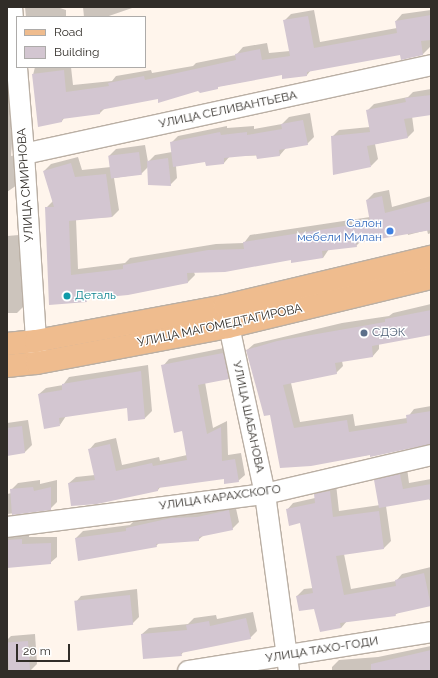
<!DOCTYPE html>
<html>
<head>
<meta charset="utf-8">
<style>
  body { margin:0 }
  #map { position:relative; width:438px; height:678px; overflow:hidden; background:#fff5ec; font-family:Raleway,sans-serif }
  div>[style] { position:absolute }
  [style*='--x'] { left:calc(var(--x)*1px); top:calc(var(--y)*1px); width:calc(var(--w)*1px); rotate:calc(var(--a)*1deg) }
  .shadow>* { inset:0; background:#0003 }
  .building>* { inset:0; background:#d3c6d1; transform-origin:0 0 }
  .roads { filter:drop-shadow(1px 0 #baafa4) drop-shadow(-1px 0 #baafa4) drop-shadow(0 1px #baafa4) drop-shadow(0 -1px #baafa4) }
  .minor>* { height:20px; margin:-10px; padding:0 10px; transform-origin:10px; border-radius:10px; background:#fff }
  .primary>* { height:22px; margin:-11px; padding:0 11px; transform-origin:11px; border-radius:11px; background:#efbc8e }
  .dots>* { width:11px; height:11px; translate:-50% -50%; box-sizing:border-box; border:2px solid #fff; border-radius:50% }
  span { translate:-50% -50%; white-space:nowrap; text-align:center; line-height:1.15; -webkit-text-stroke:3px #fff; paint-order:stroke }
  .street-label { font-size:12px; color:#312d28 }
  .shop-label { font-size:12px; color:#366cbe }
  .right { translate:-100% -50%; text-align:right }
  .culture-label { font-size:12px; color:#0d838f }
  .left { translate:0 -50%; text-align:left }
  .service-label { font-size:12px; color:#4e5e75 }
  .frame { position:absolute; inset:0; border:8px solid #312d28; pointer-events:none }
  .legend { position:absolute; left:16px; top:16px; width:130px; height:52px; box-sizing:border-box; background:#fff; border:1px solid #adaba9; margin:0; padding:5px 7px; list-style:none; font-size:12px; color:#312d28 }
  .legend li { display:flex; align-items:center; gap:8px; height:20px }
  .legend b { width:20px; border:1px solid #adaba9 }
  .scale { position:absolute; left:16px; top:644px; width:54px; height:18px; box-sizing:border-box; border:2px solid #312d28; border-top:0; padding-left:5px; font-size:12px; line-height:14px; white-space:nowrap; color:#312d28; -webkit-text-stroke:3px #fff; paint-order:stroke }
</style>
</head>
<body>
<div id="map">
  <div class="shadow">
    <i style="clip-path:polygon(25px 7px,57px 7px,66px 10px,66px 17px,26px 17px)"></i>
    <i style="clip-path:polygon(83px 7px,135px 7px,106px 17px,84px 17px)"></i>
    <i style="clip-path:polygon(314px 10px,320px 42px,397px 28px,396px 21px,402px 14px,431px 10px,430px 47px,423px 54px,401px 54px,311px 70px,307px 75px,283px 74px,105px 108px,100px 113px,65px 117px,62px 121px,33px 75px,35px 67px,71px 67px,73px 85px,112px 81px,116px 76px,151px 70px,152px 73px,193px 66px,196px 63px,236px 55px,243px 47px,267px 43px,269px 53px,290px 51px,284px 21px,291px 14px)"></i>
    <i style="clip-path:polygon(7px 77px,12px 118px,14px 118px,11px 156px,15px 155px,17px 185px,7px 192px)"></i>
    <i style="clip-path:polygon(431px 89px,431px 113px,412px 116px,414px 131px,408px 137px,375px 144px,378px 159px,371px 166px,332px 137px,339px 130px,370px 127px,367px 111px,374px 104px,408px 97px,413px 92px)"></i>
    <i style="clip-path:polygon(310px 113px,314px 137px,307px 144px,286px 148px,280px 155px,230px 156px,224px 163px,206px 161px,176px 166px,177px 178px,170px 185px,148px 167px,141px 174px,114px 178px,119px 210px,112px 217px,76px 219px,78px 269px,125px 263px,130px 258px,216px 244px,244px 243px,250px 235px,370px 217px,367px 200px,374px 193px,389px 190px,392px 207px,431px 196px,431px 233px,428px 234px,427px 230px,408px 235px,407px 231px,361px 241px,356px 246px,329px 249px,323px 258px,292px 258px,194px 272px,195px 275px,188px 282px,89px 298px,86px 301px,50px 304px,46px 208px,53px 201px,44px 171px,51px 164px,78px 157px,82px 170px,111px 167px,109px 156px,116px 149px,145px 145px,148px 162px,155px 155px,172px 152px,171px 143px,178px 136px,227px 126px,227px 128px,254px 126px,254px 129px,282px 124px,289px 117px)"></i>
    <i style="clip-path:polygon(19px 235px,24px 306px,17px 313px,7px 313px,7px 236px)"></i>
    <i style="clip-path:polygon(431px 304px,431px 333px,379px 344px,379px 349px,373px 356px,342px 361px,343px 366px,336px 373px,291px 383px,300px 422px,353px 414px,355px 426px,407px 418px,414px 409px,431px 406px,431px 444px,310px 465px,271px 413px,247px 350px,254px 344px,342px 323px,389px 316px,393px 313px)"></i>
    <i style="clip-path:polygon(229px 347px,235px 372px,228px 379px,205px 382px,213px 428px,227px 421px,228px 455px,241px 453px,245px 475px,238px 481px,224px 478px,161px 486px,158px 490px,69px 483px,76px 477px,95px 475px,89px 450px,95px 443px,116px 438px,122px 465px,159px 457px,160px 461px,187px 455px,183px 430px,163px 366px,169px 359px)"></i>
    <i style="clip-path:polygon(148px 365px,152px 411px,145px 418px,128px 407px,66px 416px,60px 425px,39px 394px,46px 388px,63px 385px,69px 377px)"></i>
    <i style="clip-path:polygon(28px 420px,32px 445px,25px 452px,7px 455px,7px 423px)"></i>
    <i style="clip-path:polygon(407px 468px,409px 483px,431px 479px,431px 502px,428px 498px,386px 506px,391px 541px,384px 548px,344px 554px,351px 589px,396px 581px,402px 574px,431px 567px,431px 605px,399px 612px,395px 615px,347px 621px,341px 628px,297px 596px,304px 589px,313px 588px,301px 522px,287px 510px,293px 503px,315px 498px,315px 495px,322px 488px,336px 484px,339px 511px,380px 505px,376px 480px,382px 474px)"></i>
    <i style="clip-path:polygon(40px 480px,40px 484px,57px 480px,57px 502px,50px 509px,7px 514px,7px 494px,12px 493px,11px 490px,18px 483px)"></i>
    <i style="clip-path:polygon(235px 504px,239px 522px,232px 529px,204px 535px,198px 540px,159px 543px,156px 546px,76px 538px,83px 531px,130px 525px,134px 521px,179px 512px)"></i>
    <i style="clip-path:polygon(7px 529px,29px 530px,29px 537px,57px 537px,57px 557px,50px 563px,7px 567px)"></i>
    <i style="clip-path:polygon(137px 589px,139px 617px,132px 624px,75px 603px,81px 596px)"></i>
    <i style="clip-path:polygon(253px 612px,257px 631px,250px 638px,184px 651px,181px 655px,142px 634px,149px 628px,188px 624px,194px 618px,216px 615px,217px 619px)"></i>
    <i style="clip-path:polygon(35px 634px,37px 664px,30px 671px,7px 671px,7px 640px,11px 636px)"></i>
    <i style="clip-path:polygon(431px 646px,431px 671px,332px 671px,332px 667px,339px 660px,378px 657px)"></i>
  </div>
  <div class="building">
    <i style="clip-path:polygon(431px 15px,431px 40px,421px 41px,423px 55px,401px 60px,400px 55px,307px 72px,307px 76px,282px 79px,282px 75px,218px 87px,218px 89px,200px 93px,198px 91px,158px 103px,158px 99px,100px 110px,100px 114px,62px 119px,62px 122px,38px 127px,32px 74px,64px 70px,66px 92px,109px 86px,108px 83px,144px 76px,145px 80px,236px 60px,235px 54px,260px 49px,262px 60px,290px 56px,283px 20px,308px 16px,314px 48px,397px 33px,395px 21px)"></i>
    <i style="clip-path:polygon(431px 95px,431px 115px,404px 119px,408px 138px,367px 146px,371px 167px,333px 175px,331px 136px,370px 132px,366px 110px,406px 102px,405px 98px)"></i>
    <i style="clip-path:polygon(303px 120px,308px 145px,279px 150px,280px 156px,257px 159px,256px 155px,224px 158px,224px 164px,206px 166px,205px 162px,173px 167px,170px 142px,220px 132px,221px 135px,247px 132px,247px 135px,282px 129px,281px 124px)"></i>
    <i style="left:139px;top:152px;width:23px;height:31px;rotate:83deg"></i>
    <i style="clip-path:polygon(168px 158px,171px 186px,148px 185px,147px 161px)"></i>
    <i style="clip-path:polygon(71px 163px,75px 177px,106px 174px,112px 217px,69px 221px,71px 275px,123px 269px,123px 265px,208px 250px,244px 249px,243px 242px,370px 222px,366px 200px,382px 196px,385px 213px,431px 201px,431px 230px,356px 243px,357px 247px,322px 251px,323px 258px,291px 263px,291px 260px,225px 272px,187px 273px,188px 283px,128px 295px,86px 299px,87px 302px,49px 305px,45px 207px,54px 207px,43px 171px)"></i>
    <i style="clip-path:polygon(431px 310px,431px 335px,372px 346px,373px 357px,335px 363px,337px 374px,283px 385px,294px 428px,347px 420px,349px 432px,407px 423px,406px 415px,431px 411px,431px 444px,370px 457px,370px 455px,311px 466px,280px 468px,270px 415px,264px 416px,246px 350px,277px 341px,385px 322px,385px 319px)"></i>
    <i style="clip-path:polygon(223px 353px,229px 379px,198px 385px,207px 434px,221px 427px,222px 461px,235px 459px,239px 482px,224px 484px,224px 479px,158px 488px,158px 491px,97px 504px,71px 506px,68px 483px,95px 480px,88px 449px,110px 444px,116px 471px,152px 463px,153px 466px,187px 460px,182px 431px,174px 433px,161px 365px)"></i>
    <i style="clip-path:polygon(141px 371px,145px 419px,128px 421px,127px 408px,59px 418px,60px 426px,44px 429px,38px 394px,62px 390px,62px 384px)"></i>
    <i style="clip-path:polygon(22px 426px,25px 453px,7px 456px,7px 428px)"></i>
    <i style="clip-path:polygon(400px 474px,403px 489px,431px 484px,431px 499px,379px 508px,374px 480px)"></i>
    <i style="clip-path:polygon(33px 487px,34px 491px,51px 487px,51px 510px,12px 515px,10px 489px)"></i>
    <i style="clip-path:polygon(330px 491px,333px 517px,379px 511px,384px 549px,336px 556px,344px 595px,396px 586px,395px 580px,424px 573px,431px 606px,395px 614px,396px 616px,340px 623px,341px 628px,320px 632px,314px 609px,299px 611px,296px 596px,313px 593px,300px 523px,289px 526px,286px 509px,315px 503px,314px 494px)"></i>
    <i style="clip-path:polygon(229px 510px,233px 530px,199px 537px,199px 541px,156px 544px,157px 547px,78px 561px,75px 538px,126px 531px,126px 528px,171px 518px,197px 517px)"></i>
    <i style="clip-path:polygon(22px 539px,22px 544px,51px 543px,51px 564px,7px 568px,7px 540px)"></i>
    <i style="left:130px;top:595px;width:30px;height:56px;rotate:84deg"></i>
    <i style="clip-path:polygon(246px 618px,251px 639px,181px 653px,182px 656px,143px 659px,141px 634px,187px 630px,186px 625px,209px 621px,210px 626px)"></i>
    <i style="left:28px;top:641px;width:30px;height:21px;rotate:86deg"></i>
    <i style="clip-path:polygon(431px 650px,431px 671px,371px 671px,371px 664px)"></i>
  </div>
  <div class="roads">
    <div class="minor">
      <i style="--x:12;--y:7;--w:147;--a:85.3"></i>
      <i style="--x:24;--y:154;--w:202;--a:86.3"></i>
      <i style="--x:24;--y:154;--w:417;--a:-12.3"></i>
      <i style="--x:226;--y:312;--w:186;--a:77.9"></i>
      <i style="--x:265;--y:494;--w:179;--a:82.3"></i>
      <i style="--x:7;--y:527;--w:260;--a:-7.3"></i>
      <i style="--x:265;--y:494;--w:171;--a:-13.2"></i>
      <i style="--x:188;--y:671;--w:246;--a:-9.1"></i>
    </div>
    <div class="primary">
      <i style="--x:7;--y:344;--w:29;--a:-6"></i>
      <i style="--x:36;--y:341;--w:192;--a:-10.5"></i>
      <i style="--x:225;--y:306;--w:212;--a:-13.4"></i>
      <i style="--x:7;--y:366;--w:30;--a:-6"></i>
      <i style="--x:37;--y:363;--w:194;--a:-10.7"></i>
      <i style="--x:228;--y:327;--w:209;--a:-13.6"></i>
    </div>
  </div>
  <div class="dots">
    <i style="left:390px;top:231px;background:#3f7fe0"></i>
    <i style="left:67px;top:296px;background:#0f9aa8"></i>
    <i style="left:364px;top:333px;background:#5c6f8a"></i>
  </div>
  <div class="street-label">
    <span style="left:228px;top:110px;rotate:-12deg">УЛИЦА СЕЛИВАНТЬЕВА</span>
    <span style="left:26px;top:185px;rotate:-94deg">УЛИЦА СМИРНОВА</span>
    <span style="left:220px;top:326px;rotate:-12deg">УЛИЦА МАГОМЕДТАГИРОВА</span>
    <span style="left:248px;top:417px;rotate:78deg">УЛИЦА ШАБАНОВА</span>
    <span style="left:220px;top:498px;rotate:-8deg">УЛИЦА КАРАХСКОГО</span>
    <span style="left:322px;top:650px;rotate:-9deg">УЛИЦА ТАХО-ГОДИ</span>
  </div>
  <div class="shop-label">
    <span class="right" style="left:382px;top:231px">Салон<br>мебели Милан</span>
  </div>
  <div class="culture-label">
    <span class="left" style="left:75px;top:296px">Деталь</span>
  </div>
  <div class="service-label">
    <span class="left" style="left:372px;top:333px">СДЭК</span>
  </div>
  <div class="frame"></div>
  <ul class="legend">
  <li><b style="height:5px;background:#efbc8e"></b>Road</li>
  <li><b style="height:11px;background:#d3c6d1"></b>Building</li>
  </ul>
  <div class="scale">20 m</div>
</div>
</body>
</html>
